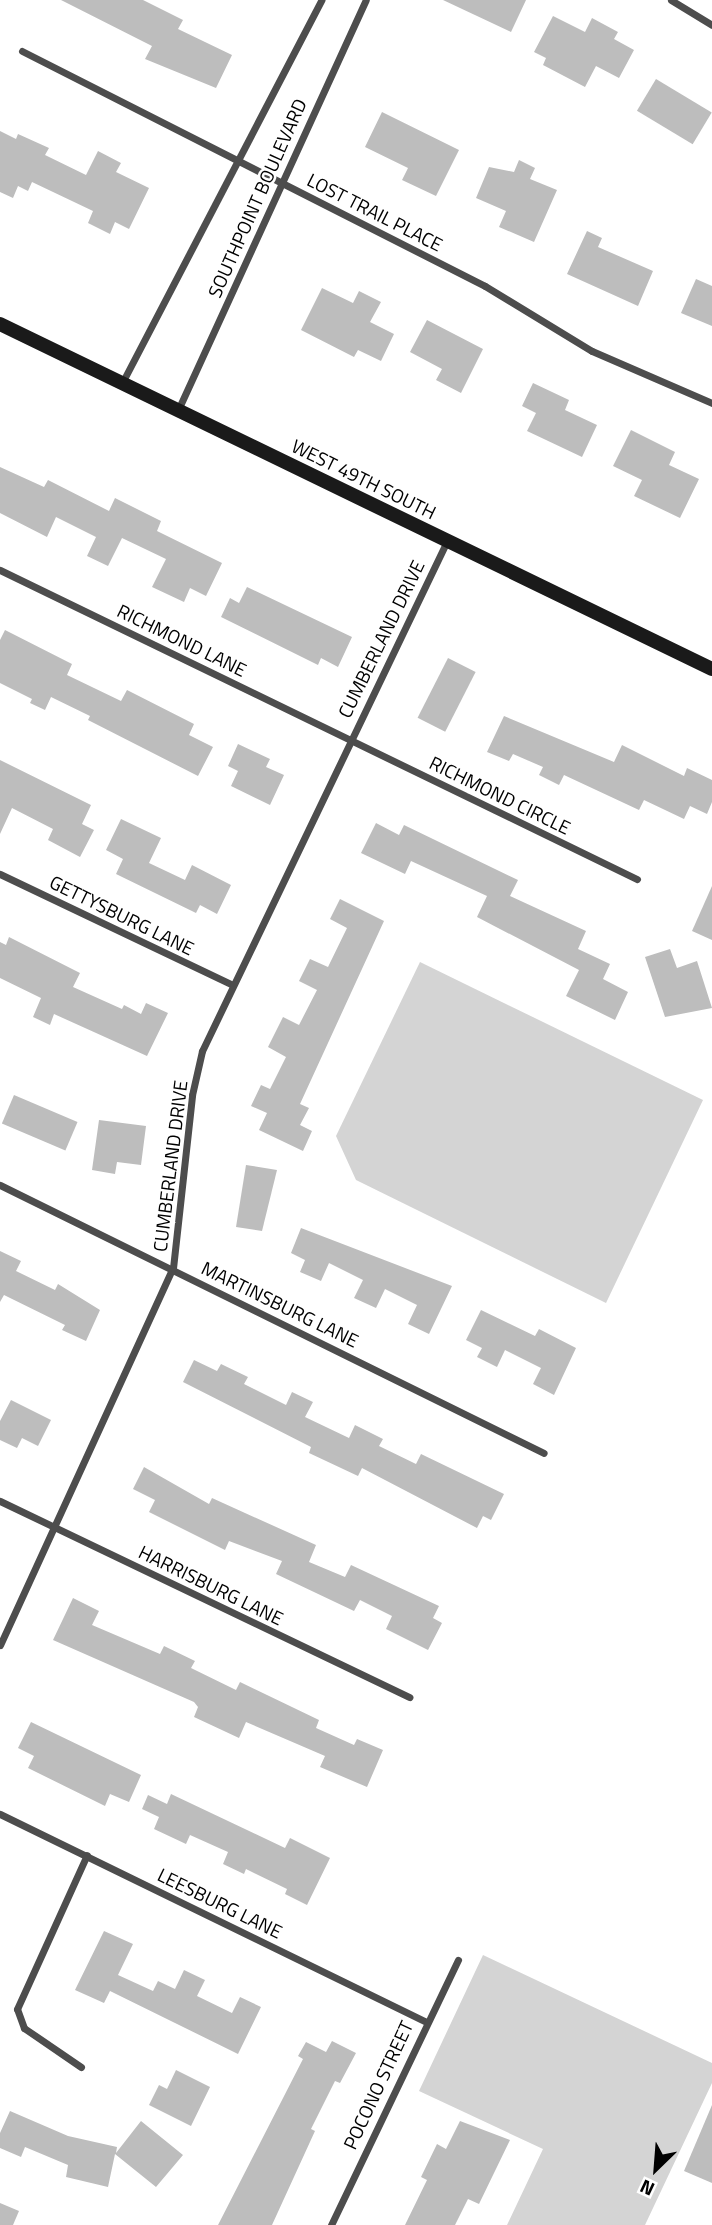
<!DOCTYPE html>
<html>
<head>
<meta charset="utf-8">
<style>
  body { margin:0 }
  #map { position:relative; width:712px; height:2225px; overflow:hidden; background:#fff; font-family:"Titillium Web",sans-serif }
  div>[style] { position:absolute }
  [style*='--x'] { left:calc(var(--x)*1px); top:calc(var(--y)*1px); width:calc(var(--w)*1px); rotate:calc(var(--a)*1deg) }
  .green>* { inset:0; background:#d4d4d4 }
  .building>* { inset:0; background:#bdbdbd; transform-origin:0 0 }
  .street>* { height:7px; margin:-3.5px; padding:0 3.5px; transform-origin:3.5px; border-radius:3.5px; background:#4d4d4d }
  .secondary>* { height:14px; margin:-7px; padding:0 7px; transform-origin:7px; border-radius:7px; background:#1a1a1a }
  span { translate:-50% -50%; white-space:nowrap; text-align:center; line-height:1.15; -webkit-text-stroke:5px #fff; paint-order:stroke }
  .street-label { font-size:19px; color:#000 }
  .north { position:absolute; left:621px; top:2134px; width:70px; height:70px; -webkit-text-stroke:5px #fff; paint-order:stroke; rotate:205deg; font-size:19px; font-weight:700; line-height:28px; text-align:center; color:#000 }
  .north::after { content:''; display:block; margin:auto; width:24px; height:32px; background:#000; clip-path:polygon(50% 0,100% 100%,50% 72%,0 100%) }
</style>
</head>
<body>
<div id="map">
  <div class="green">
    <i style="clip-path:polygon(420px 962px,703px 1100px,606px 1303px,356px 1180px,336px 1136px)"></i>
    <i style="clip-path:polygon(483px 1955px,712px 2063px,712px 2083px,645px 2225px,507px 2225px,543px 2149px,419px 2091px)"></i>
  </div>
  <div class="building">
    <i style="clip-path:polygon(61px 0,143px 0,183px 20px,178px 29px,232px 55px,216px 88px,145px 59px,152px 46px)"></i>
    <i style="clip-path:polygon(443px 0,526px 0,511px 32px)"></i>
    <i style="clip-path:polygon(553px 16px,585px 32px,592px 18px,618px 32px,614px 39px,634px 50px,619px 78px,596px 66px,585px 87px,543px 65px,546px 58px,534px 52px)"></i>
    <i style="left:656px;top:79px;width:65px;height:37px;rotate:31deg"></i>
    <i style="clip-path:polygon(382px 112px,459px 150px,436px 196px,402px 180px,408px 168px,365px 147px)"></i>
    <i style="clip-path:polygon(0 131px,16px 139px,18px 134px,49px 148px,45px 155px,86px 175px,98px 151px,121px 163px,116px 172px,149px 188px,129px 229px,115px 222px,110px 234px,88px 223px,93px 211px,32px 182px,28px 191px,18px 186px,13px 198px,0 192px)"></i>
    <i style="clip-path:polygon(519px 160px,535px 168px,530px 179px,557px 190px,534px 242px,499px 227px,506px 211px,476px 198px,489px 167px,514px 172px)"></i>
    <i style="clip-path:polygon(587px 231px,602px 238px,598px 247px,653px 271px,638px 306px,567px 274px)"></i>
    <i style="clip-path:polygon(696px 279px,712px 286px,712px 326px,681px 313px)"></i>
    <i style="clip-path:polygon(322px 288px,353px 303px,359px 291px,381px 302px,370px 322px,394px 334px,381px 361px,358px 350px,354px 357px,301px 330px)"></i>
    <i style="clip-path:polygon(427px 320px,483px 349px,461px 393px,436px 380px,442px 369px,410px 352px)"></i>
    <i style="clip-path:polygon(533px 383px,569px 400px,565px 410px,597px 425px,582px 457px,527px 431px,536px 413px,522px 406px)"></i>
    <i style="clip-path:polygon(631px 430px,675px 452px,669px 465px,699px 479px,680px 518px,634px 496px,642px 480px,613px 466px)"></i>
    <i style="clip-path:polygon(0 467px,44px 487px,48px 480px,109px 511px,115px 498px,161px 521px,157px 531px,222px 563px,206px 596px,190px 588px,184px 602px,152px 587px,166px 559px,122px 538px,108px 566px,87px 556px,96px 537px,56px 517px,47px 537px,0 513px)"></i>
    <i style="clip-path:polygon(247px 587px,352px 637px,338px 667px,321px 658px,318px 665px,221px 617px,230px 598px,239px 603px)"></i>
    <i style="clip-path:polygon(5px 630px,72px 664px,67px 675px,121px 701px,127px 690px,194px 724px,189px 735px,213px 747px,198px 776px,88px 720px,90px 716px,51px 697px,45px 710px,30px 703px,32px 699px,0 683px,0 640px)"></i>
    <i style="left:448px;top:658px;width:31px;height:67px;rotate:27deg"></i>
    <i style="clip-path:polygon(504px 716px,614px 762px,622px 745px,684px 776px,687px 768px,712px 780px,712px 802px,707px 814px,690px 806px,684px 819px,644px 800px,639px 810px,564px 775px,559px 785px,539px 775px,543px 767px,513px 754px,509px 761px,487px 752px)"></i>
    <i style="clip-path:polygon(238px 744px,270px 759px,266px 767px,284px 775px,270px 805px,231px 786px,238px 771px,228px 766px)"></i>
    <i style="clip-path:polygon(0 760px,91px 805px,82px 824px,94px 830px,80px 857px,48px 840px,53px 829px,12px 808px,0 834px)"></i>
    <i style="clip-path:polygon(121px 819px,161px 838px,149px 863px,185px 880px,192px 865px,231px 885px,217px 914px,200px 905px,196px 913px,116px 874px,123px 859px,106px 850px)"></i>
    <i style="clip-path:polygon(376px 823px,399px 835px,404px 825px,518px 880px,510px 896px,586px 931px,578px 949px,610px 964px,603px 979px,628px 992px,615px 1020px,566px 996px,579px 970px,477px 917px,487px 896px,411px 861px,405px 874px,361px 853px)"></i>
    <i style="clip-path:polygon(712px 886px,712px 940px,692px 931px)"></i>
    <i style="clip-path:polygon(340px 899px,384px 921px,300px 1104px,309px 1108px,300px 1125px,312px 1131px,303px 1151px,259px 1130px,267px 1113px,251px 1106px,261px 1085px,270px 1089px,286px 1057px,268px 1047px,283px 1017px,299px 1025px,317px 990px,299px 981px,310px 959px,328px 967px,347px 928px,330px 919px)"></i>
    <i style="clip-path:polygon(9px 937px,80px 973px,73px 987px,122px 1009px,124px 1005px,141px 1014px,146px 1003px,168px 1013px,147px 1056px,54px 1014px,50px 1025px,33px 1017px,41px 998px,0 978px,0 942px,6px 945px)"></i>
    <i style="clip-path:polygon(670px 949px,677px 968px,697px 961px,712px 1008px,665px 1017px,645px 957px)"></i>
    <i style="left:14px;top:1095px;width:69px;height:31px;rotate:23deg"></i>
    <i style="clip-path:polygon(99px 1120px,146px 1126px,141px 1165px,117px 1162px,115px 1174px,92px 1170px)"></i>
    <i style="clip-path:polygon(246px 1165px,277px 1170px,262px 1231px,236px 1227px)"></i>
    <i style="clip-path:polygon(301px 1228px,452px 1286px,429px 1334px,408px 1324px,417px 1305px,385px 1289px,376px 1308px,354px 1298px,363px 1280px,329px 1263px,321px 1281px,300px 1272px,305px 1260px,291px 1253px)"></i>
    <i style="clip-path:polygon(0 1251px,21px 1261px,16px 1271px,55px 1290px,58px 1284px,100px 1310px,86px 1341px,62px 1330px,65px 1325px,4px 1295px,0 1302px)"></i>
    <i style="clip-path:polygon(481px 1310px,535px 1336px,539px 1329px,576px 1348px,554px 1395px,533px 1384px,541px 1368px,505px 1350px,497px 1367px,477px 1357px,482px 1348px,466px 1340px)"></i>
    <i style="clip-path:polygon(194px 1360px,217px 1371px,221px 1364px,248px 1377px,244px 1384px,286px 1405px,292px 1392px,313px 1402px,305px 1417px,349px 1438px,355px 1425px,383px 1439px,379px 1446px,416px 1464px,421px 1454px,504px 1494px,491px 1520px,483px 1516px,477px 1528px,362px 1468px,358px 1476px,309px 1453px,311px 1447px,183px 1382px)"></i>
    <i style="clip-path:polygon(11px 1400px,51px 1420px,38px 1446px,22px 1438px,17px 1448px,0 1440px,0 1421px)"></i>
    <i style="clip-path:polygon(144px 1467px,209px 1504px,212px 1498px,316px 1545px,309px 1562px,345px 1577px,351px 1565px,439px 1606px,433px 1618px,442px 1623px,428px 1650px,386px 1629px,392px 1616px,360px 1600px,354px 1611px,276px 1574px,282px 1561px,229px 1541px,225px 1550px,149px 1512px,155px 1500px,133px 1489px)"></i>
    <i style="clip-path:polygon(73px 1598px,99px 1611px,92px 1625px,160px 1654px,164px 1646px,195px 1661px,191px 1668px,236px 1690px,240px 1682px,319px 1720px,316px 1728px,354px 1745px,357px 1739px,383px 1750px,367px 1787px,320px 1767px,325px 1756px,246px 1722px,239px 1738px,194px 1717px,198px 1707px,194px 1702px,53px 1640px)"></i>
    <i style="clip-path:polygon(31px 1722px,141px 1775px,129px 1802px,110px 1794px,105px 1806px,28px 1768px,34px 1756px,18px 1748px)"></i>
    <i style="clip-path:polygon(171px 1794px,285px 1848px,290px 1838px,330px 1858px,307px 1905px,285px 1894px,287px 1889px,246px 1869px,244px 1874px,223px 1864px,228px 1852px,190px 1835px,186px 1844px,154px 1829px,159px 1817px,142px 1809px,148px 1795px,167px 1804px)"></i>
    <i style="clip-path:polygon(104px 1931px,133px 1944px,118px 1975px,153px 1991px,158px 1981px,175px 1989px,184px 1970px,205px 1980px,197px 1996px,232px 2013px,240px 1997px,261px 2007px,238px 2054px,110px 1991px,104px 2003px,75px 1990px)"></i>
    <i style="clip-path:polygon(332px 2041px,356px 2053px,340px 2083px,335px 2081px,311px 2129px,315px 2131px,272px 2225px,218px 2225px,303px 2059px,298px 2056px,306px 2042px,326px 2052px)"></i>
    <i style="clip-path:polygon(176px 2070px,210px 2087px,191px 2126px,149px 2105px,159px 2085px,167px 2089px)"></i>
    <i style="clip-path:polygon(712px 2105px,712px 2183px,684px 2171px)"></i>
    <i style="clip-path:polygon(10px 2111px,68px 2136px,117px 2147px,116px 2153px,141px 2121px,183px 2155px,156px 2187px,115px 2154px,108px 2187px,66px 2177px,68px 2165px,25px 2147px,21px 2157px,0 2148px,0 2133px)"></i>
    <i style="clip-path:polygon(460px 2121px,510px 2140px,479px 2204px,468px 2199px,455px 2225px,405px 2225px,427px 2180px,421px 2177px,437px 2144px,446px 2149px)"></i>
    <i style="clip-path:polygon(0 2203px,19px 2211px,13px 2225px,0 2225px)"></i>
  </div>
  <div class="street">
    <i style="--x:671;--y:0;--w:48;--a:31.4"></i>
    <i style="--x:22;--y:51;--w:519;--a:26.91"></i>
    <i style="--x:485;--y:286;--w:125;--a:31.3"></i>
    <i style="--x:592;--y:351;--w:131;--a:23.4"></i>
    <i style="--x:122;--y:383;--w:432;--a:-62.5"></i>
    <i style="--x:178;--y:410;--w:451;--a:-65.4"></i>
    <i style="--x:0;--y:570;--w:708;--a:25.88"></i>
    <i style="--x:0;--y:874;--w:256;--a:25.5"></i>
    <i style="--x:0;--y:1185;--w:606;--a:26.23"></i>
    <i style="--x:0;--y:1501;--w:454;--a:25.6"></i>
    <i style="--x:0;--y:1645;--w:415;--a:-65.4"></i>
    <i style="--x:173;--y:1268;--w:174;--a:-83.7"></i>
    <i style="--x:192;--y:1095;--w:45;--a:-77.2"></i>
    <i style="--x:202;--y:1051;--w:566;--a:-64.34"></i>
    <i style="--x:0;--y:1814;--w:473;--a:26"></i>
    <i style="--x:81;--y:2067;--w:69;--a:-145.6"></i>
    <i style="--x:24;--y:2028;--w:20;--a:-110"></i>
    <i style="--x:17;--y:2009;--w:169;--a:-65.6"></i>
    <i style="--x:331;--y:2225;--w:294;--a:-64.4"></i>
  </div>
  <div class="secondary">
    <i style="--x:0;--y:324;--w:791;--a:25.85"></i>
  </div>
  <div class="street-label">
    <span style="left:257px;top:198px;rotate:-66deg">SOUTHPOINT BOULEVARD</span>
    <span style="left:375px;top:212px;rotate:27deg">LOST TRAIL PLACE</span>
    <span style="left:364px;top:479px;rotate:26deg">WEST 49TH SOUTH</span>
    <span style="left:381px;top:639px;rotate:-64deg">CUMBERLAND DRIVE</span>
    <span style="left:182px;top:640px;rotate:26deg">RICHMOND LANE</span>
    <span style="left:500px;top:795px;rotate:26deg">RICHMOND CIRCLE</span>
    <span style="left:122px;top:915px;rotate:26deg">GETTYSBURG LANE</span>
    <span style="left:170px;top:1166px;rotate:-83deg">CUMBERLAND DRIVE</span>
    <span style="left:280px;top:1304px;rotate:26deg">MARTINSBURG LANE</span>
    <span style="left:211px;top:1585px;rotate:26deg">HARRISBURG LANE</span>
    <span style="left:220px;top:1903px;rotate:26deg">LEESBURG LANE</span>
    <span style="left:378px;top:2085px;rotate:-65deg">POCONO STREET</span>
  </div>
  <div class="north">N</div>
</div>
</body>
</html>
